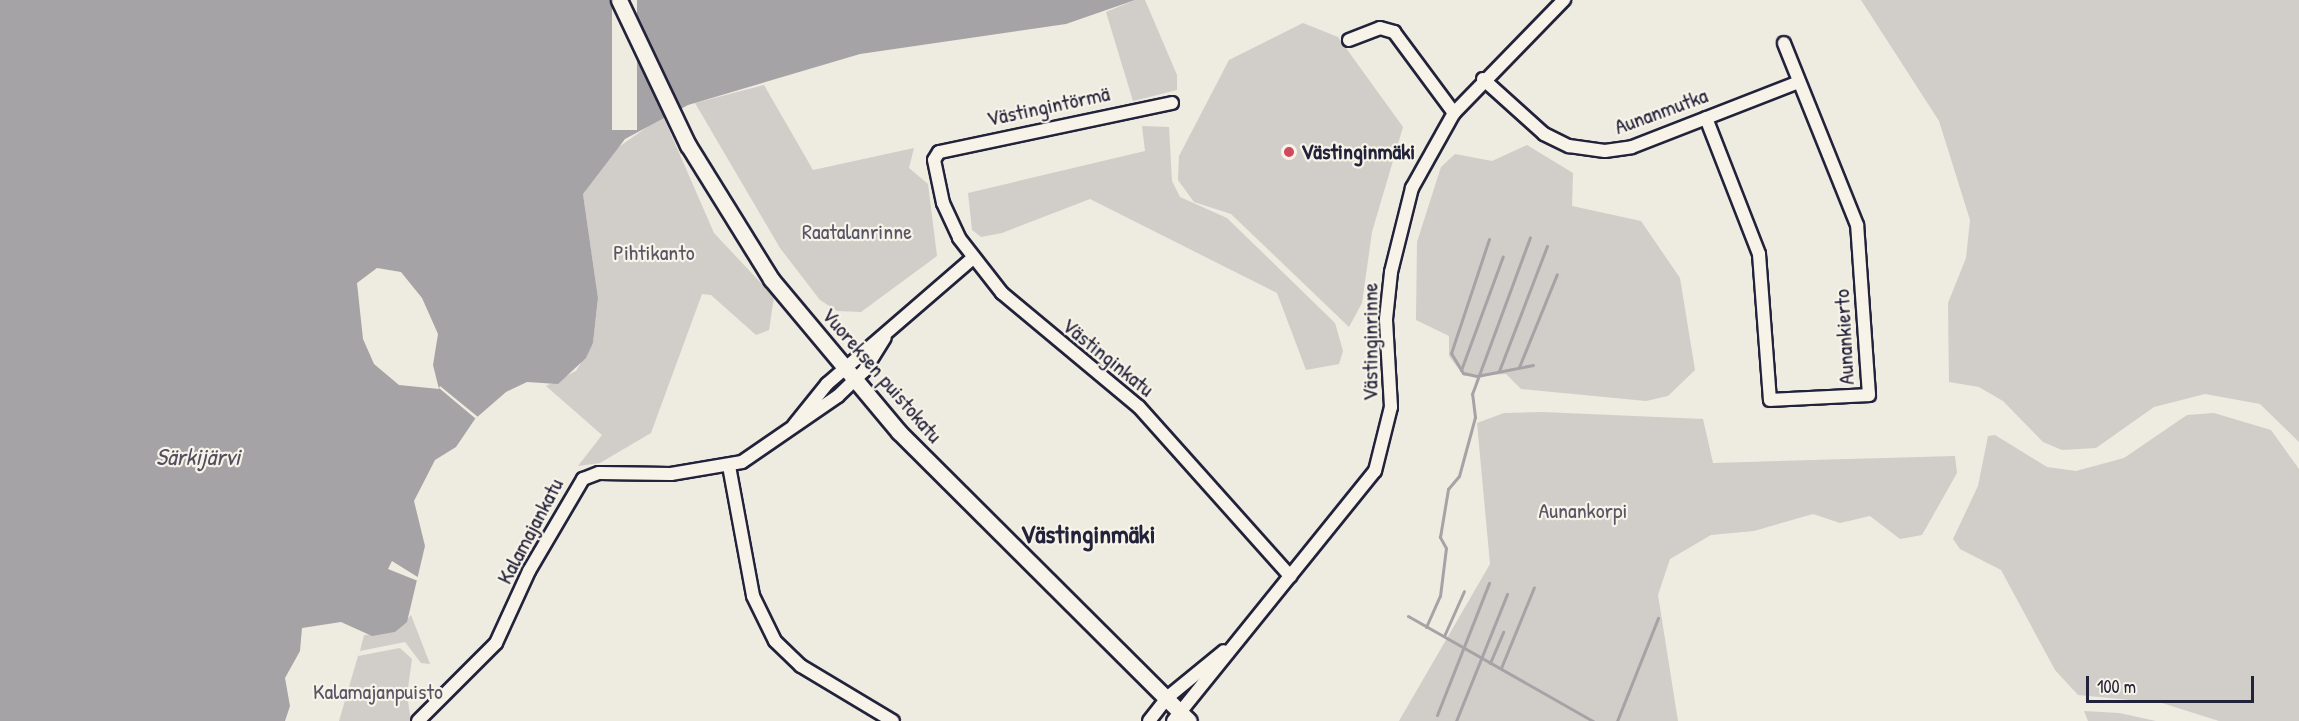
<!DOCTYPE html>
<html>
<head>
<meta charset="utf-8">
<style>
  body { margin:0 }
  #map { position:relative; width:2299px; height:721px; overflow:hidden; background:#eeebe1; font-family:"Patrick Hand",sans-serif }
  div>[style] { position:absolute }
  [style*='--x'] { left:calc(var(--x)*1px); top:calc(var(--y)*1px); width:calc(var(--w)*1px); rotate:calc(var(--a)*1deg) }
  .green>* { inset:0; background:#d1cdc9 }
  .water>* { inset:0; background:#a6a3a6 }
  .pier>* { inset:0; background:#eeebe1; transform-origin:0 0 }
  .stream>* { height:3px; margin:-1.5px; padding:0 1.5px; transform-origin:1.5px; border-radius:1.5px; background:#a6a3a6 }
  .roads { filter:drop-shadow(2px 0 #22223b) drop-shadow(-2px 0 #22223b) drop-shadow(0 2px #22223b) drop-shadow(0 -2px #22223b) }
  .minor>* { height:12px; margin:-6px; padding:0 6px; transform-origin:6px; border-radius:6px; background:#f7f3e8 }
  .major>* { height:15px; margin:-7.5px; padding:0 7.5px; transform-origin:7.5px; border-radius:7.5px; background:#f7f3e8 }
  .dots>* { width:16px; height:16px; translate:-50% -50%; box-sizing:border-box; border:3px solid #f7f3e8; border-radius:50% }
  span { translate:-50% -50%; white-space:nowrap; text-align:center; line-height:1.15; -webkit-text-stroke:4.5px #f7f3e8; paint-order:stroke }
  .street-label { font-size:22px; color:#22223b }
  .poi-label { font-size:22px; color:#22223b; font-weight:700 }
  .left { translate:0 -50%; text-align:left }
  .park-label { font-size:22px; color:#575566 }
  .water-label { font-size:24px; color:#504f60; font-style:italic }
  .quarter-label { font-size:26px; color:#22223b; font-weight:700 }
  .scale { position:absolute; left:2086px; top:676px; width:168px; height:27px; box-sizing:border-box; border:3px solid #22223b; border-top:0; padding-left:8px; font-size:18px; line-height:21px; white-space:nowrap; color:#22223b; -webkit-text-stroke:4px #f7f3e8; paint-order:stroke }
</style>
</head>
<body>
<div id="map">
  <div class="green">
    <i style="clip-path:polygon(1135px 0,1145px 0,1177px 75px,1177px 90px,1133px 101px,1106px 12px)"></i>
    <i style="clip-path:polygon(1861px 0,2299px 0,2299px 442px,2260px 404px,2205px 394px,2154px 407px,2096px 448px,2062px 450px,2043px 442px,2003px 401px,1979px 387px,1949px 382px,1948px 303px,1966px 258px,1970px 220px,1939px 121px)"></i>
    <i style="clip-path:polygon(1303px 23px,1338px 37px,1403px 127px,1372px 232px,1362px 303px,1349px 327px,1231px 214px,1194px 202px,1178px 180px,1179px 156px,1229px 60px)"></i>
    <i style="clip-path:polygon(764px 85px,813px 170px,914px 148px,909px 168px,928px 184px,937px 256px,861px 312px,837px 311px,820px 300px,780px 248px,695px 103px)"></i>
    <i style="clip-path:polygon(663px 116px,714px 233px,774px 297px,769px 330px,756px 335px,711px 295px,702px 294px,651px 433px,600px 463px,578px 466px,602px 435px,546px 386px,576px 371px,593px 343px,598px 298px,583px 194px,610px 153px)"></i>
    <i style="clip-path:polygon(1142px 126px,1169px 127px,1172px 181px,1180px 197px,1227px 218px,1335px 323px,1343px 351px,1339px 364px,1306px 370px,1277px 293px,1090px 199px,1002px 233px,981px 237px,972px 230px,968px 193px,1145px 151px)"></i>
    <i style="clip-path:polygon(1527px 145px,1573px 173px,1572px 206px,1641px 221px,1680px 278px,1695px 370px,1668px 396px,1646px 401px,1521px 389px,1506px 374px,1464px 376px,1449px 356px,1449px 336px,1416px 320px,1417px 242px,1441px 167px,1455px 154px,1492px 161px)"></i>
    <i style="clip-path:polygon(1542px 412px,1703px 419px,1713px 463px,1955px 456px,1957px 473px,1922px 535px,1900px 539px,1870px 516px,1840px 523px,1813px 514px,1754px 531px,1711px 535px,1670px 559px,1658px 595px,1678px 721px,1399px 721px,1490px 564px,1477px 423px,1504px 413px)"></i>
    <i style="clip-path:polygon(2214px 413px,2271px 430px,2299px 469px,2299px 721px,2219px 721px,2162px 703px,2078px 695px,2055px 670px,2001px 570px,1960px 549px,1953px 539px,1978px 486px,1988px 436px,1995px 435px,2047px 467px,2076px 471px,2124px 458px,2187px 415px)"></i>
    <i style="clip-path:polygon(411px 615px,430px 664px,421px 663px,405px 642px,360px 651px,364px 635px,395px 632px)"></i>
    <i style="clip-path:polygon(400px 648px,412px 659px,407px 695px,411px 721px,339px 721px,358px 656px)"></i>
    <i style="clip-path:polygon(2084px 711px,2119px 713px,2156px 721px,2088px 721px)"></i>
  </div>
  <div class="water">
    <i style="clip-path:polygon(evenodd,0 0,1135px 0,1066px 24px,860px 54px,688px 105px,625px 139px,583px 194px,598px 298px,593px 343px,586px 358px,558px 384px,527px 382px,506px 392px,475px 419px,456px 447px,435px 460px,414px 501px,425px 546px,407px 622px,395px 632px,372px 636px,341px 622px,302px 628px,300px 651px,285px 678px,290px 706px,285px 721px,0 721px,0 0,377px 268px,401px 272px,422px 298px,438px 334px,433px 365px,439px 389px,399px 385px,374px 364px,363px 339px,357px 283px,377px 268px)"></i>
  </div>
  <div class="pier">
    <i style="left:612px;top:0;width:25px;height:130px"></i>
    <i style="clip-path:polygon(440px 386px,478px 417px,476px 419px,439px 388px)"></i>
    <i style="clip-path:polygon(392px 561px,424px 581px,423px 583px,388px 569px)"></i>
  </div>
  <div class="stream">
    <i style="--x:1489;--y:239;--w:120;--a:108.4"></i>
    <i style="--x:1451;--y:353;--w:23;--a:59"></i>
    <i style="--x:1463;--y:373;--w:14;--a:12"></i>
    <i style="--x:1477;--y:376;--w:57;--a:-11.1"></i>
    <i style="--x:1519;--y:367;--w:100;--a:-67.8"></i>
    <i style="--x:1461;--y:370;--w:121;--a:-69.8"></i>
    <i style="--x:1499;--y:371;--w:134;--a:-69"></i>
    <i style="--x:1408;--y:616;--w:213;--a:29.6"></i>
    <i style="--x:1426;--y:627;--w:34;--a:-66"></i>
    <i style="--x:1440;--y:596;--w:48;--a:-82.9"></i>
    <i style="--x:1446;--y:548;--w:13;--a:-119"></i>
    <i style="--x:1440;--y:537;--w:49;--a:-80.5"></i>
    <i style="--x:1448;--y:489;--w:17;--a:-50"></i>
    <i style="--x:1459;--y:476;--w:61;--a:-74.8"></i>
    <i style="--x:1475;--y:417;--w:23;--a:-97"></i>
    <i style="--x:1472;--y:394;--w:167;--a:-69.7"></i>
    <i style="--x:1444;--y:636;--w:49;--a:-66"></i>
    <i style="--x:1490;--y:663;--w:34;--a:-67"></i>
    <i style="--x:1501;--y:668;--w:87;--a:-67.8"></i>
    <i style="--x:1437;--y:715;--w:142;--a:-68.5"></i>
    <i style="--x:1456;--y:721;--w:137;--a:-68.1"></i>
    <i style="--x:1617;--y:721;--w:111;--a:-68.3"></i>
  </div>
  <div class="roads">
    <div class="minor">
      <i style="--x:1349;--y:40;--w:33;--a:-21"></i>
      <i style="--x:1380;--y:28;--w:15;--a:16"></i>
      <i style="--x:1394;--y:32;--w:101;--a:53.5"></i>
      <i style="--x:1483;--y:79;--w:82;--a:42"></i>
      <i style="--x:1544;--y:134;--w:28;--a:26"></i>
      <i style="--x:1569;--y:146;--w:36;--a:8"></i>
      <i style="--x:1605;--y:151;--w:27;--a:-8"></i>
      <i style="--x:1632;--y:147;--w:179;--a:-21.3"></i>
      <i style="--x:1172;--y:103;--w:238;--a:168.1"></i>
      <i style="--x:939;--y:152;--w:9;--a:122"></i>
      <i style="--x:934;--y:160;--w:44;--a:78.2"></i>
      <i style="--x:943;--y:203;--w:38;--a:65"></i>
      <i style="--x:959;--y:238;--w:70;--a:52"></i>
      <i style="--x:1002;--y:293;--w:178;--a:39.8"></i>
      <i style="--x:1139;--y:407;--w:227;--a:48.2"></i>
      <i style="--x:1706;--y:118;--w:146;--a:68.7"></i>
      <i style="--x:1759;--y:254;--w:146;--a:85.7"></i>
      <i style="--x:1770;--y:400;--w:99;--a:-2.9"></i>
      <i style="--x:1869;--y:395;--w:170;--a:-94"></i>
      <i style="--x:1857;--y:225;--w:196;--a:-111.9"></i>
      <i style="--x:794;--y:425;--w:53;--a:-51.2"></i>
      <i style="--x:827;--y:384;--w:193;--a:-40.8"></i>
      <i style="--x:729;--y:466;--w:132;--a:79.5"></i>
      <i style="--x:753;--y:596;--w:50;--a:63.9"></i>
      <i style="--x:775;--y:641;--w:36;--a:44"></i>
      <i style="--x:801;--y:666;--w:107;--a:30.9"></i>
      <i style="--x:418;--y:721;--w:110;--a:-45"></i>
      <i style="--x:496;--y:643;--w:79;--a:-65.4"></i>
      <i style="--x:529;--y:571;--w:107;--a:-59.6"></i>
      <i style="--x:583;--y:479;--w:17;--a:-21"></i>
      <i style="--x:599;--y:473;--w:72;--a:0.8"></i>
      <i style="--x:671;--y:474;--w:72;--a:-9.6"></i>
      <i style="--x:742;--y:462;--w:116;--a:-34.5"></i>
      <i style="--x:838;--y:396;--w:36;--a:-44"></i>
      <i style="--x:864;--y:371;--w:39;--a:-58"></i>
      <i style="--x:1149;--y:721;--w:31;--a:-52"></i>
      <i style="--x:1168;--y:697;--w:72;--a:-39.4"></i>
      <i style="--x:1173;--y:721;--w:321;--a:-51.1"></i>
      <i style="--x:1375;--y:471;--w:66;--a:-76"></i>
      <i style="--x:1391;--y:407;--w:88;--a:-93.3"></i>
      <i style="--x:1386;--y:319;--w:47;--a:-83.9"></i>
      <i style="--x:1391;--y:272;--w:87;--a:-76"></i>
      <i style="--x:1412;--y:188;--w:86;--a:-60.8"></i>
      <i style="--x:1454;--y:113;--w:158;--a:-45.8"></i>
    </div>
    <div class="major">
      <i style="--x:619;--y:0;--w:161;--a:64.6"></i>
      <i style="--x:688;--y:145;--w:158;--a:58.2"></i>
      <i style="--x:771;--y:279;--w:199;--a:50.1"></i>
      <i style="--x:899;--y:432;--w:409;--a:44.9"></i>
    </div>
  </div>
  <div class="dots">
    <i style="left:1289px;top:152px;background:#d1495b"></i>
  </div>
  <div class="street-label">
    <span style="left:1048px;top:106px;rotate:-12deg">Västingintörmä</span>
    <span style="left:1661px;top:111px;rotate:-20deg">Aunanmutka</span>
    <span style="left:1844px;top:337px;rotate:-93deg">Aunankierto</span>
    <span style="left:1370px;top:342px;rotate:-90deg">Västinginrinne</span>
    <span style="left:1108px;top:357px;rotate:39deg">Västinginkatu</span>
    <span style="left:882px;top:375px;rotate:49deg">Vuoreksen puistokatu</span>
    <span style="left:530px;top:531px;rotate:-62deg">Kalamajankatu</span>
  </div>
  <div class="poi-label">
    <span class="left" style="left:1301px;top:152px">Västinginmäki</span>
  </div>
  <div class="park-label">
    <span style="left:857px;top:232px">Raatalanrinne</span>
    <span style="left:654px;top:253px">Pihtikanto</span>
    <span style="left:1583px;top:511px">Aunankorpi</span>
    <span style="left:378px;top:692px">Kalamajanpuisto</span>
  </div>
  <div class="water-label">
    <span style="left:198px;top:457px">Särkijärvi</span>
  </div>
  <div class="quarter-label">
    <span style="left:1088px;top:534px">Västinginmäki</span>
  </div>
  <div class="scale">100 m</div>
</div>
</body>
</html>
